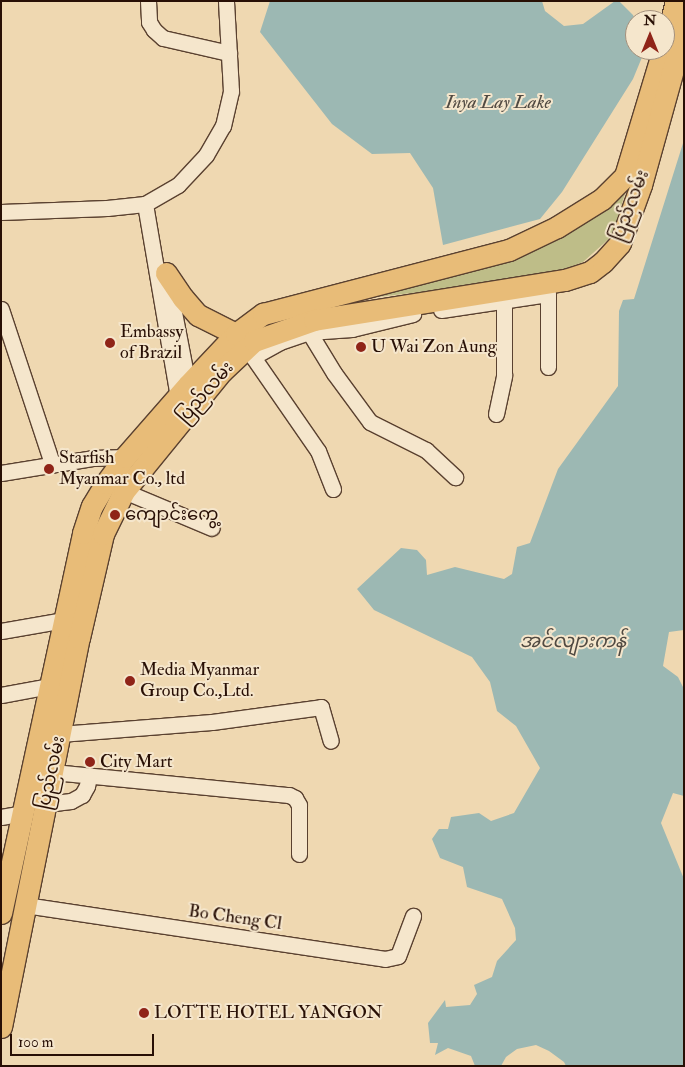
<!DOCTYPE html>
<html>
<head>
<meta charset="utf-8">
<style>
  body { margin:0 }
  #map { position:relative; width:685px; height:1067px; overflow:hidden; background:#efd8b1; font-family:"IM FELL Double Pica","Noto Sans Myanmar",serif }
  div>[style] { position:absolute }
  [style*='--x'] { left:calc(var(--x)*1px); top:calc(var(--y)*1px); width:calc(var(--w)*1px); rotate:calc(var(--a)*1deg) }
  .green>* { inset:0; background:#bebd88 }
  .water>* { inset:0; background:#9cb8b3 }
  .roads { filter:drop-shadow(1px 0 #5a4130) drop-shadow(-1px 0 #5a4130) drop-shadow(0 1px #5a4130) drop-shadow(0 -1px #5a4130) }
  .minor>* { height:15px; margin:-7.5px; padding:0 7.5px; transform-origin:7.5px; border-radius:7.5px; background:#f5e6cc }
  .highway>* { height:21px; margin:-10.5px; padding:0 10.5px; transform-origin:10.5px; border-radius:10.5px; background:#e8bc78 }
  .dots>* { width:14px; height:14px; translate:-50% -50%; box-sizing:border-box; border:2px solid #f5e6cc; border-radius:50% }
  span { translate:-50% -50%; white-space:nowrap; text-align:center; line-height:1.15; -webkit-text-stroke:4px #f5e6cc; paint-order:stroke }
  .street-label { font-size:18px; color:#280f05 }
  .poi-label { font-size:18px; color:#280f05 }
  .left { translate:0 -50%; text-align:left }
  .water-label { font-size:19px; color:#514a42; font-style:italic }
  .frame { position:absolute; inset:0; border:2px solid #280f05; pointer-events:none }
  .north { position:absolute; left:625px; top:10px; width:50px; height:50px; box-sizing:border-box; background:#f5e6cc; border:1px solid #a3907c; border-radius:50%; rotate:0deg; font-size:14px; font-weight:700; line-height:20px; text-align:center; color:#280f05 }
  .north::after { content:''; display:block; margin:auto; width:18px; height:22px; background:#8f2418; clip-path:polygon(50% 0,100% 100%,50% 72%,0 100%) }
  .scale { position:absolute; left:10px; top:1034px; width:144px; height:22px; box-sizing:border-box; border:2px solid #280f05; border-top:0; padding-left:6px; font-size:15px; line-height:18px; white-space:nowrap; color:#280f05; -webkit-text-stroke:4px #f5e6cc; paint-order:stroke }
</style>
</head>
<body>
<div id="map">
  <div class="green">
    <i style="clip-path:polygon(627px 187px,612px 236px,583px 262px,540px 278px,369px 298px,504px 262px,578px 228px)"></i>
  </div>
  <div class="water">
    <i style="clip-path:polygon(270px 1px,542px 1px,545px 11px,564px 26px,583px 24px,615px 1px,619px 1px,633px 15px,635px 20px,635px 50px,645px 50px,633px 79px,562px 192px,540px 219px,443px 245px,433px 188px,410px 153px,372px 154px,332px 124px,260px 32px)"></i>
    <i style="clip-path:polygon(684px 140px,684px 630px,669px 632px,663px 666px,678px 677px,684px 689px,684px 796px,673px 793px,661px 823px,684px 879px,684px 1066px,566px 1066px,564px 1062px,549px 1051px,536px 1045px,517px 1049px,506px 1057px,501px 1066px,475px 1066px,471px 1056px,448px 1048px,435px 1055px,438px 1043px,430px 1043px,428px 1023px,445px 1000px,446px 1007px,470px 1005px,477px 994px,474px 985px,492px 977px,497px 961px,516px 940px,515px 928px,502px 899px,467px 887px,463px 867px,440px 858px,432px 839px,439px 829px,448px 829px,451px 817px,479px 813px,491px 821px,514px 813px,540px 768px,516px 726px,497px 711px,490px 682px,472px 657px,374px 610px,357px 589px,401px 548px,417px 550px,426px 560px,427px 575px,455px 567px,504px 579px,512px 574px,517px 547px,530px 543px,558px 469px,618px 386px,619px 311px,623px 300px,634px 299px)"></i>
  </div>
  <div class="roads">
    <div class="minor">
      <i style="--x:148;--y:1;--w:21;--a:87"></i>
      <i style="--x:149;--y:22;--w:9;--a:58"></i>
      <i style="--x:154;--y:30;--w:12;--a:42"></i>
      <i style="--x:163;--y:38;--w:68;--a:12.8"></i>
      <i style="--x:145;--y:204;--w:196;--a:80.3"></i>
      <i style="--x:1;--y:212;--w:106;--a:-2.2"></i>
      <i style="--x:107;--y:208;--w:38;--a:-6"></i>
      <i style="--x:145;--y:204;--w:38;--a:-30"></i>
      <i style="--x:178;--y:185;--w:41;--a:-47"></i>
      <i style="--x:206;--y:155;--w:34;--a:-60"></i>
      <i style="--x:223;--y:126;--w:36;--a:-77"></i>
      <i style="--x:231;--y:91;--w:90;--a:-93.2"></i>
      <i style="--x:168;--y:281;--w:106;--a:79.1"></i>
      <i style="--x:1;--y:309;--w:162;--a:71.7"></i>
      <i style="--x:441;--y:310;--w:108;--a:-8.5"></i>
      <i style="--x:548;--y:294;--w:73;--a:90"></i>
      <i style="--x:309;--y:332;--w:48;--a:58.6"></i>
      <i style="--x:334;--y:373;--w:61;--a:53.7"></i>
      <i style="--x:370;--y:422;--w:63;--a:26.6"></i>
      <i style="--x:426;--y:450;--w:40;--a:43"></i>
      <i style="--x:496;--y:414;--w:40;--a:-78"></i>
      <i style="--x:504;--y:375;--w:74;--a:-90"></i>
      <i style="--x:504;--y:301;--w:10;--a:-127"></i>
      <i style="--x:1;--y:473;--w:94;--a:-9.2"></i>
      <i style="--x:94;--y:458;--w:31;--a:-2"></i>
      <i style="--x:333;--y:489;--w:41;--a:-111.5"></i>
      <i style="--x:318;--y:451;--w:114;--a:-124.7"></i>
      <i style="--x:253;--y:357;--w:31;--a:-29"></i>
      <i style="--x:280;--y:342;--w:31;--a:-19"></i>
      <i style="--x:309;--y:332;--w:43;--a:-4"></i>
      <i style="--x:352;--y:329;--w:63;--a:-13.8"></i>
      <i style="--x:124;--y:491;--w:95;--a:22.8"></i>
      <i style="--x:1;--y:631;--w:64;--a:-9.9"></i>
      <i style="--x:1;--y:695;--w:50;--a:-10.4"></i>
      <i style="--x:52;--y:733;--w:8;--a:7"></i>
      <i style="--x:60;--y:734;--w:152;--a:-4.5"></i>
      <i style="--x:212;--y:722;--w:110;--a:-7.8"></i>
      <i style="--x:321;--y:707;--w:35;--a:74"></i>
      <i style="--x:53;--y:772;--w:237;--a:5.6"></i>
      <i style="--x:289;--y:795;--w:7;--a:27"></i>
      <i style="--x:295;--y:798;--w:8;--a:60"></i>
      <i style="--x:299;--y:805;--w:49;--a:90"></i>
      <i style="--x:46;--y:804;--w:25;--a:-7"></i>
      <i style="--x:71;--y:801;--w:13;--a:-29"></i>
      <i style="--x:82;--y:795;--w:10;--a:-61"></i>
      <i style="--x:87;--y:786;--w:9;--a:-77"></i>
      <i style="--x:1;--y:817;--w:22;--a:-10"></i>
      <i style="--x:25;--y:905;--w:364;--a:8.5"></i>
      <i style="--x:385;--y:959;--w:13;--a:-13"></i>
      <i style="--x:398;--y:956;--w:43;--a:-69.4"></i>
    </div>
    <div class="highway">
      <i style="--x:665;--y:44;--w:44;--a:-75.7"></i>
      <i style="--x:166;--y:273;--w:30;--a:56"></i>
      <i style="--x:183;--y:298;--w:23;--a:49"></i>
      <i style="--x:198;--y:315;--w:42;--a:26.6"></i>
      <i style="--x:1;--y:913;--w:389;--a:-77.8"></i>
      <i style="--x:83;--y:533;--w:28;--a:-72"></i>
      <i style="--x:92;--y:506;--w:27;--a:-59"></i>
      <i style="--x:106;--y:483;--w:32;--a:-54"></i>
      <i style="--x:125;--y:457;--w:96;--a:-48.8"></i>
      <i style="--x:188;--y:385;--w:70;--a:-46.7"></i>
      <i style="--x:236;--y:334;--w:34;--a:-37"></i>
      <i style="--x:263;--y:314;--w:254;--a:-14.6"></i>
      <i style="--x:509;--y:250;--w:53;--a:-25.6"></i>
      <i style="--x:557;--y:227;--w:53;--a:-31.9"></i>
      <i style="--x:602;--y:199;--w:33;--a:-45"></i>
      <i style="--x:625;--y:176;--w:132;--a:-73.2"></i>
      <i style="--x:1;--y:1027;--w:397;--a:-78.7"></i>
      <i style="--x:79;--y:638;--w:107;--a:-77"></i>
      <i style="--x:103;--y:534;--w:48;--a:-64"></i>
      <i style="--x:124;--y:491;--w:155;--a:-50.8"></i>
      <i style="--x:222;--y:371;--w:44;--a:-43.2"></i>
      <i style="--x:254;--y:341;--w:64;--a:-19.3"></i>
      <i style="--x:314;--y:320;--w:254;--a:-9.1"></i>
      <i style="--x:565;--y:280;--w:26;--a:-18"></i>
      <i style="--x:590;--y:272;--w:16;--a:-38"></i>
      <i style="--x:603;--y:262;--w:25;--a:-48"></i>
      <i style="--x:620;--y:243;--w:62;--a:-70.1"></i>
      <i style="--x:641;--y:185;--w:161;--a:-74.5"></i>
    </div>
  </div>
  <div class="dots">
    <i style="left:110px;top:343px;background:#8f2418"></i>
    <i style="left:361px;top:347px;background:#8f2418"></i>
    <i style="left:49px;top:469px;background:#8f2418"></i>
    <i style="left:115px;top:515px;background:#8f2418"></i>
    <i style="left:130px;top:681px;background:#8f2418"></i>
    <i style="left:90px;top:762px;background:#8f2418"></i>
    <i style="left:144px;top:1013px;background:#8f2418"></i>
  </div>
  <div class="street-label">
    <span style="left:631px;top:206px;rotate:-69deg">ပြည်လမ်း</span>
    <span style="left:206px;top:393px;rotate:-49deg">ပြည်လမ်း</span>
    <span style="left:52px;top:773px;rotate:-78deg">ပြည်လမ်း</span>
    <span style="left:235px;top:918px;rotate:8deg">Bo Cheng Cl</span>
  </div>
  <div class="poi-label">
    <span class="left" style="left:120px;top:343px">Embassy<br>of Brazil</span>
    <span class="left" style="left:371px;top:347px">U Wai Zon Aung</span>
    <span class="left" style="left:59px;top:469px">Starfish<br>Myanmar Co., ltd</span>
    <span class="left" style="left:125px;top:515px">ကျောင်းကွေ့</span>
    <span class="left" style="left:140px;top:681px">Media Myanmar<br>Group Co.,Ltd.</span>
    <span class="left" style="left:100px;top:762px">City Mart</span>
    <span class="left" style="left:154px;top:1013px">LOTTE HOTEL YANGON</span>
  </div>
  <div class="water-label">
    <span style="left:498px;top:103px">Inya Lay Lake</span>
    <span style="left:573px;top:642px">အင်လျားကန်</span>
  </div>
  <div class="frame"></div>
  <div class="north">N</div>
  <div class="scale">100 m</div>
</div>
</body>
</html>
